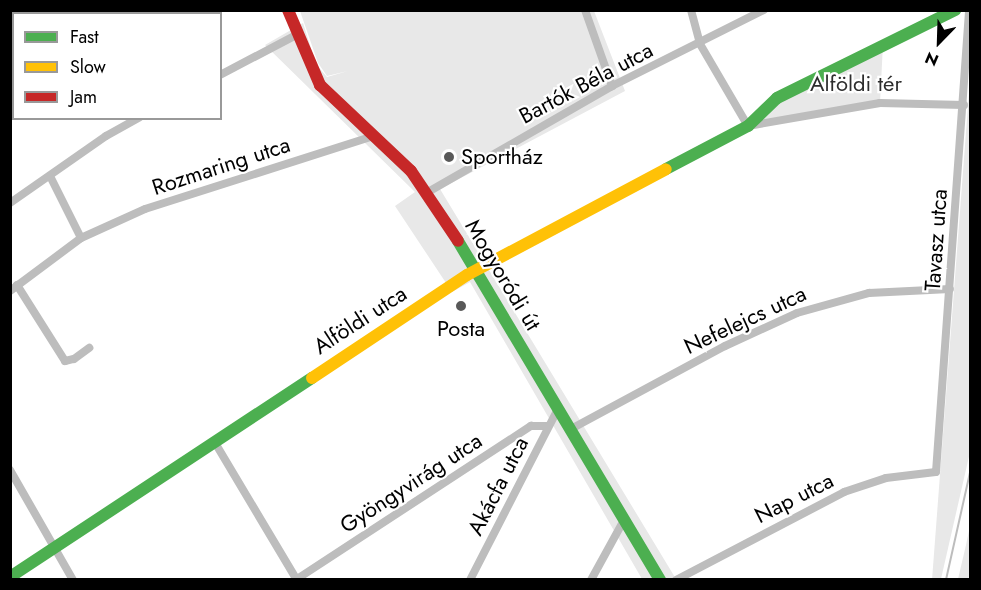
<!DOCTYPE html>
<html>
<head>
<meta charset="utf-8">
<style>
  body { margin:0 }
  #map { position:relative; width:981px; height:590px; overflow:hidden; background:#fff; font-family:Jost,sans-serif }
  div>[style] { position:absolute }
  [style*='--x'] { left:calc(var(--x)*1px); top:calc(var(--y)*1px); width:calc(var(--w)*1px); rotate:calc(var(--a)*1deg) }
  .green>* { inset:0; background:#e8e8e8 }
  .street>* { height:8px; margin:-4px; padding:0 4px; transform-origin:4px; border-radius:4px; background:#bdbdbd }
  .fast>* { height:12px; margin:-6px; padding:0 6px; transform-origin:6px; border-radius:6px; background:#4caf50 }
  .slow>* { height:12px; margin:-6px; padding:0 6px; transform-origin:6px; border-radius:6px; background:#ffc107 }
  .jam>* { height:12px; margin:-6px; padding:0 6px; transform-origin:6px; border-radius:6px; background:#c62828 }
  .tram>* { height:1.5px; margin:-0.75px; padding:0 0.75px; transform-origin:0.75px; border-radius:0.75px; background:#bdbdbd }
  .dots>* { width:16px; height:16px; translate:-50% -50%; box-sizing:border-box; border:3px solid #fff; border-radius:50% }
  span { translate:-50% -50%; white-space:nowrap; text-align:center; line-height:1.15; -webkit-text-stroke:4.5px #fff; paint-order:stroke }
  .street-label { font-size:22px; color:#000 }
  .park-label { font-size:22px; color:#2d2d2d }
  .poi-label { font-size:22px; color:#000 }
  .left { translate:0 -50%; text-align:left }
  .frame { position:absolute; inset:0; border:12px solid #000; pointer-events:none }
  .legend { position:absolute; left:12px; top:12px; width:210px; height:108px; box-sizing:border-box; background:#fff; border:2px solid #999; margin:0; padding:8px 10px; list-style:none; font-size:18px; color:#000 }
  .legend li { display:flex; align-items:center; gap:12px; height:30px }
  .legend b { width:30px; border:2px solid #999 }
  .north { position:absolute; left:909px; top:12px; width:60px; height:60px; -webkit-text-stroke:4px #fff; paint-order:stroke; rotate:203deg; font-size:16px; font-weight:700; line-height:24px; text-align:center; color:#000 }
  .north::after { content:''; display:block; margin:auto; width:21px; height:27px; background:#000; clip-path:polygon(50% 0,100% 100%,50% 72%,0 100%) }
</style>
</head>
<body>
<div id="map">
  <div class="green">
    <i style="clip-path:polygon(300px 11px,594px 11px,625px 91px,440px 189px,676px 579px,642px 579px,470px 282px,452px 292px,395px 206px,415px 192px,265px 45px,303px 23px,316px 64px,327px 77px,348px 71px,327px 76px,318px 63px)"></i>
    <i style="clip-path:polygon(883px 44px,880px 103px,748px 126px,777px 98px)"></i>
    <i style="clip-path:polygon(970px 80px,970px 452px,941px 579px,932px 580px)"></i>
    <i style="clip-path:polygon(970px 526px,970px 579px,958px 579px,966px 545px)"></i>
  </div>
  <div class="street">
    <i style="--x:585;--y:10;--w:81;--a:70.4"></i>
    <i style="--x:691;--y:10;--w:35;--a:75"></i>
    <i style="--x:700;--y:44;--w:95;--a:59.7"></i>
    <i style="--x:748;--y:126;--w:134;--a:-9.9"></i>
    <i style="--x:880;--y:103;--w:84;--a:1.4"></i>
    <i style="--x:220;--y:75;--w:88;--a:-27.7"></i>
    <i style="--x:50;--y:176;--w:69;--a:63.4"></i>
    <i style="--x:428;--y:192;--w:212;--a:-29.9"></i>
    <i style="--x:612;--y:86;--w:170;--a:-26.6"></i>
    <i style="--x:10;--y:203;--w:117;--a:-34.9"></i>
    <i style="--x:106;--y:136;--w:38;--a:-29"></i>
    <i style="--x:17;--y:285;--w:90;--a:57.7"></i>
    <i style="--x:65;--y:361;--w:9;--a:-13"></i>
    <i style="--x:74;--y:359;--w:19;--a:-36"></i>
    <i style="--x:10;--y:291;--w:89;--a:-36.7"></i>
    <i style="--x:81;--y:238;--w:70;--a:-24.4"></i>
    <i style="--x:145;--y:209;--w:240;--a:-17.7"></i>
    <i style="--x:569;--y:430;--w:177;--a:-28.3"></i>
    <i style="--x:725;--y:346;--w:79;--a:-24.6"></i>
    <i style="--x:797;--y:313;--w:75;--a:-15.5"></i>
    <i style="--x:869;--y:293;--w:81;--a:-2.8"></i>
    <i style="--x:214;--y:441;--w:162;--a:59.2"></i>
    <i style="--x:10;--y:470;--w:127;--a:60.2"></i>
    <i style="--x:297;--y:579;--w:280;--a:-33.2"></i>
    <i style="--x:531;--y:426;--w:17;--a:0"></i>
    <i style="--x:470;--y:580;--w:192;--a:-62.8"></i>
    <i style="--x:591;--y:580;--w:68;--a:-61.2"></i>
    <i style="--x:676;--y:580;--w:190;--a:-27.6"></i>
    <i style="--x:844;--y:492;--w:44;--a:-18.4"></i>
    <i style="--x:886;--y:478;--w:50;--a:-6.8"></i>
    <i style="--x:936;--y:472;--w:463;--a:-85.9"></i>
  </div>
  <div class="fast">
    <i style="--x:666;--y:169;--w:93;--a:-27.7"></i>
    <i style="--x:748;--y:126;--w:40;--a:-44"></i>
    <i style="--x:777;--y:98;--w:199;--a:-26.3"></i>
    <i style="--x:458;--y:241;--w:395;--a:59.2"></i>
    <i style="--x:10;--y:577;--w:362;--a:-33.4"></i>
  </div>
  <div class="slow">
    <i style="--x:312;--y:378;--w:186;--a:-33.6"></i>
    <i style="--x:467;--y:275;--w:225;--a:-28"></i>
  </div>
  <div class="jam">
    <i style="--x:288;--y:10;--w:82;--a:66.9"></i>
    <i style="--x:320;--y:85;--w:125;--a:43.4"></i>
    <i style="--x:411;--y:171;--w:84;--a:56.1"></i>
  </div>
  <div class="tram">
    <i style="--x:946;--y:580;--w:110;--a:-77.4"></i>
  </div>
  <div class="dots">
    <i style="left:449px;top:157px;background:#595959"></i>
    <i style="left:461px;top:306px;background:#595959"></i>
  </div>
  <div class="street-label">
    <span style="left:586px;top:83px;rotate:-28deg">Bartók Béla utca</span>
    <span style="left:221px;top:166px;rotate:-18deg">Rozmaring utca</span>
    <span style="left:936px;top:240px;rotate:-86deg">Tavasz utca</span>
    <span style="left:503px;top:275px;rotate:59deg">Mogyoródi út</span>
    <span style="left:360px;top:320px;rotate:-33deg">Alföldi utca</span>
    <span style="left:745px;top:320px;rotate:-25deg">Nefelejcs utca</span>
    <span style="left:411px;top:483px;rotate:-33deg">Gyöngyvirág utca</span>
    <span style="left:498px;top:486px;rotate:-63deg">Akácfa utca</span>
    <span style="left:794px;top:498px;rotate:-27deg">Nap utca</span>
  </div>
  <div class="park-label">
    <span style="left:856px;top:84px">Alföldi tér</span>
  </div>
  <div class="poi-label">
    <span class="left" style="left:461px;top:157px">Sportház</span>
    <span style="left:461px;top:329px">Posta</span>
  </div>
  <div class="frame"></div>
  <ul class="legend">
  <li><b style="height:8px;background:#4caf50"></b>Fast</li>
  <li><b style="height:8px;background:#ffc107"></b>Slow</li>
  <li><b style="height:8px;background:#c62828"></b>Jam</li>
  </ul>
  <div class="north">N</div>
</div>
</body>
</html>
